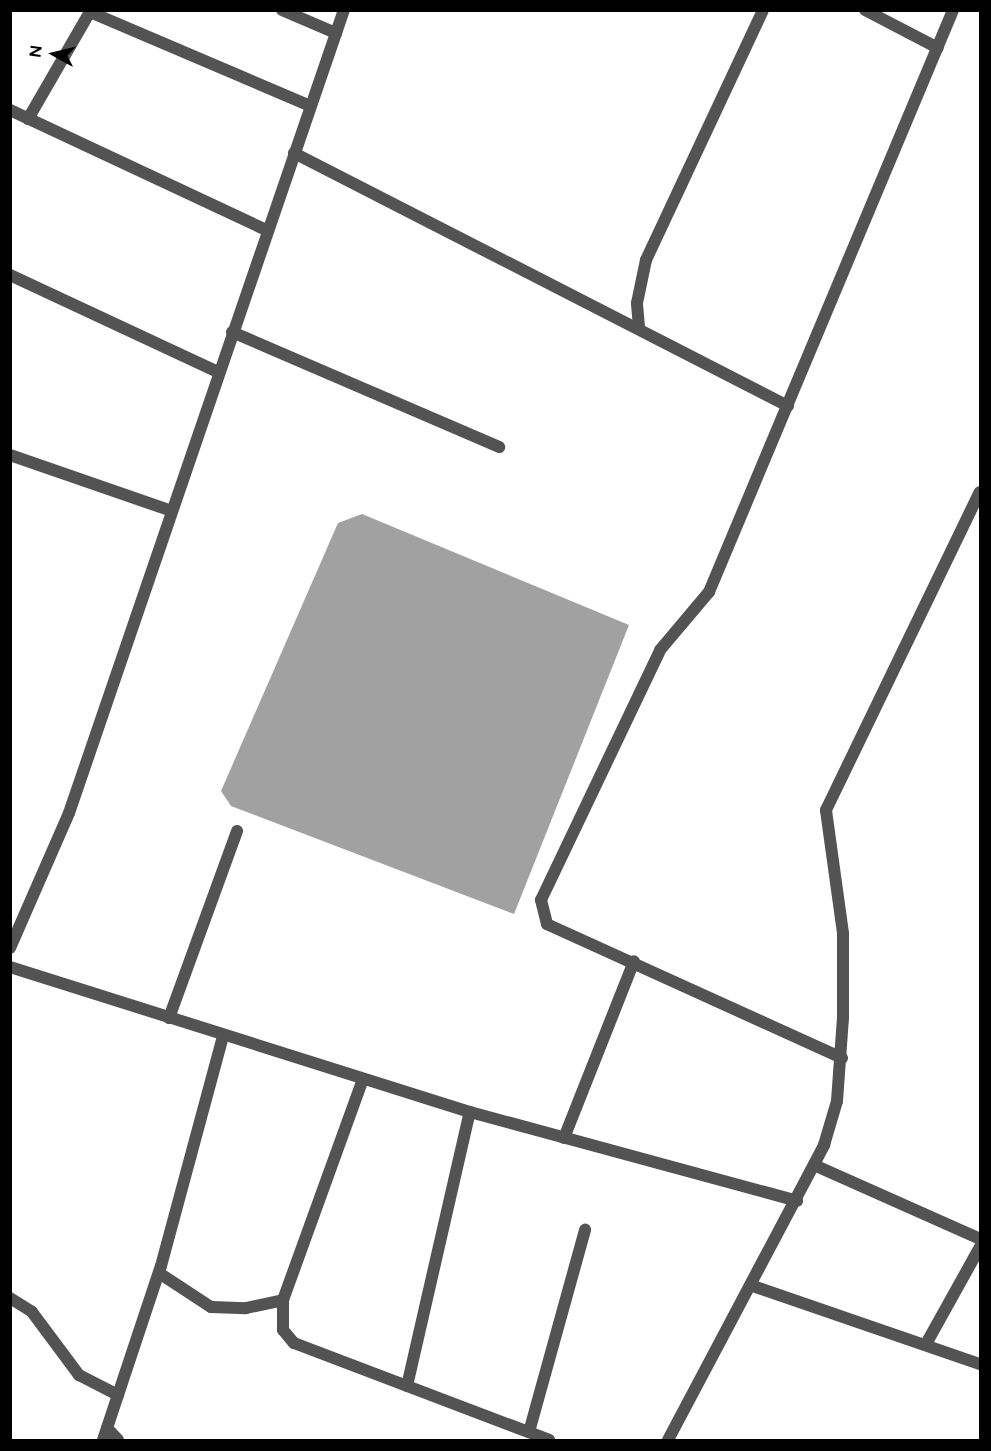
<!DOCTYPE html>
<html>
<head>
<meta charset="utf-8">
<style>
  body { margin:0 }
  #map { position:relative; width:991px; height:1451px; overflow:hidden; background:#fff; font-family:Figtree,sans-serif }
  div>[style] { position:absolute }
  [style*='--x'] { left:calc(var(--x)*1px); top:calc(var(--y)*1px); width:calc(var(--w)*1px); rotate:calc(var(--a)*1deg) }
  .water>* { inset:0; background:#a1a1a1 }
  .street>* { height:12px; margin:-6px; padding:0 6px; transform-origin:6px; border-radius:6px; background:#535353 }
  span { translate:-50% -50%; white-space:nowrap; text-align:center; line-height:1.15; -webkit-text-stroke:4.5px #fff; paint-order:stroke }
  .frame { position:absolute; inset:0; border:12px solid #000; pointer-events:none }
  .north { position:absolute; left:24px; top:24px; width:60px; height:60px; -webkit-text-stroke:4px #fff; paint-order:stroke; rotate:278deg; font-size:16px; font-weight:700; line-height:24px; text-align:center; color:#000 }
  .north::after { content:''; display:block; margin:auto; width:21px; height:27px; background:#000; clip-path:polygon(50% 0,100% 100%,50% 72%,0 100%) }
</style>
</head>
<body>
<div id="map">
  <div class="water">
    <i style="clip-path:polygon(362px 514px,629px 625px,514px 914px,231px 806px,221px 791px,338px 523px)"></i>
  </div>
  <div class="street">
    <i style="--x:282;--y:10;--w:59;--a:23.1"></i>
    <i style="--x:865;--y:10;--w:82;--a:27.5"></i>
    <i style="--x:90;--y:12;--w:239;--a:23.1"></i>
    <i style="--x:10;--y:110;--w:283;--a:25.1"></i>
    <i style="--x:28;--y:119;--w:126;--a:-60"></i>
    <i style="--x:294;--y:153;--w:555;--a:27.12"></i>
    <i style="--x:10;--y:275;--w:230;--a:25"></i>
    <i style="--x:639;--y:327;--w:24;--a:-95"></i>
    <i style="--x:637;--y:303;--w:44;--a:-78.2"></i>
    <i style="--x:646;--y:260;--w:276;--a:-64.9"></i>
    <i style="--x:232;--y:332;--w:291;--a:23.3"></i>
    <i style="--x:10;--y:455;--w:171;--a:19.1"></i>
    <i style="--x:10;--y:948;--w:147;--a:-66.4"></i>
    <i style="--x:69;--y:813;--w:849;--a:-71.1"></i>
    <i style="--x:10;--y:967;--w:482;--a:17.5"></i>
    <i style="--x:470;--y:1112;--w:339;--a:15.2"></i>
    <i style="--x:169;--y:1018;--w:199;--a:-70"></i>
    <i style="--x:842;--y:1058;--w:324;--a:-155.6"></i>
    <i style="--x:547;--y:924;--w:25;--a:-104"></i>
    <i style="--x:541;--y:900;--w:277;--a:-64.5"></i>
    <i style="--x:660;--y:650;--w:76;--a:-49.8"></i>
    <i style="--x:709;--y:592;--w:631;--a:-67.25"></i>
    <i style="--x:363;--y:1079;--w:235;--a:109.9"></i>
    <i style="--x:283;--y:1300;--w:30;--a:90"></i>
    <i style="--x:283;--y:1330;--w:17;--a:50"></i>
    <i style="--x:294;--y:1343;--w:273;--a:20.8"></i>
    <i style="--x:564;--y:1138;--w:190;--a:-68.4"></i>
    <i style="--x:814;--y:1165;--w:182;--a:24"></i>
    <i style="--x:159;--y:1273;--w:62;--a:33.2"></i>
    <i style="--x:211;--y:1307;--w:35;--a:2"></i>
    <i style="--x:246;--y:1308;--w:38;--a:-12"></i>
    <i style="--x:753;--y:1286;--w:240;--a:19"></i>
    <i style="--x:10;--y:1298;--w:26;--a:32"></i>
    <i style="--x:32;--y:1312;--w:79;--a:53.3"></i>
    <i style="--x:79;--y:1375;--w:44;--a:27.1"></i>
    <i style="--x:926;--y:1344;--w:111;--a:-60.9"></i>
    <i style="--x:407;--y:1386;--w:281;--a:-77.1"></i>
    <i style="--x:107;--y:1428;--w:16;--a:47"></i>
    <i style="--x:529;--y:1432;--w:210;--a:-74.5"></i>
    <i style="--x:103;--y:1440;--w:183;--a:-71.6"></i>
    <i style="--x:161;--y:1266;--w:238;--a:-74.9"></i>
    <i style="--x:668;--y:1440;--w:334;--a:-62.1"></i>
    <i style="--x:824;--y:1145;--w:46;--a:-73.5"></i>
    <i style="--x:837;--y:1101;--w:83;--a:-85.9"></i>
    <i style="--x:843;--y:1018;--w:85;--a:-90"></i>
    <i style="--x:843;--y:933;--w:124;--a:-97.9"></i>
    <i style="--x:826;--y:810;--w:353;--a:-64.2"></i>
  </div>
  <div class="frame"></div>
  <div class="north">N</div>
</div>
</body>
</html>
